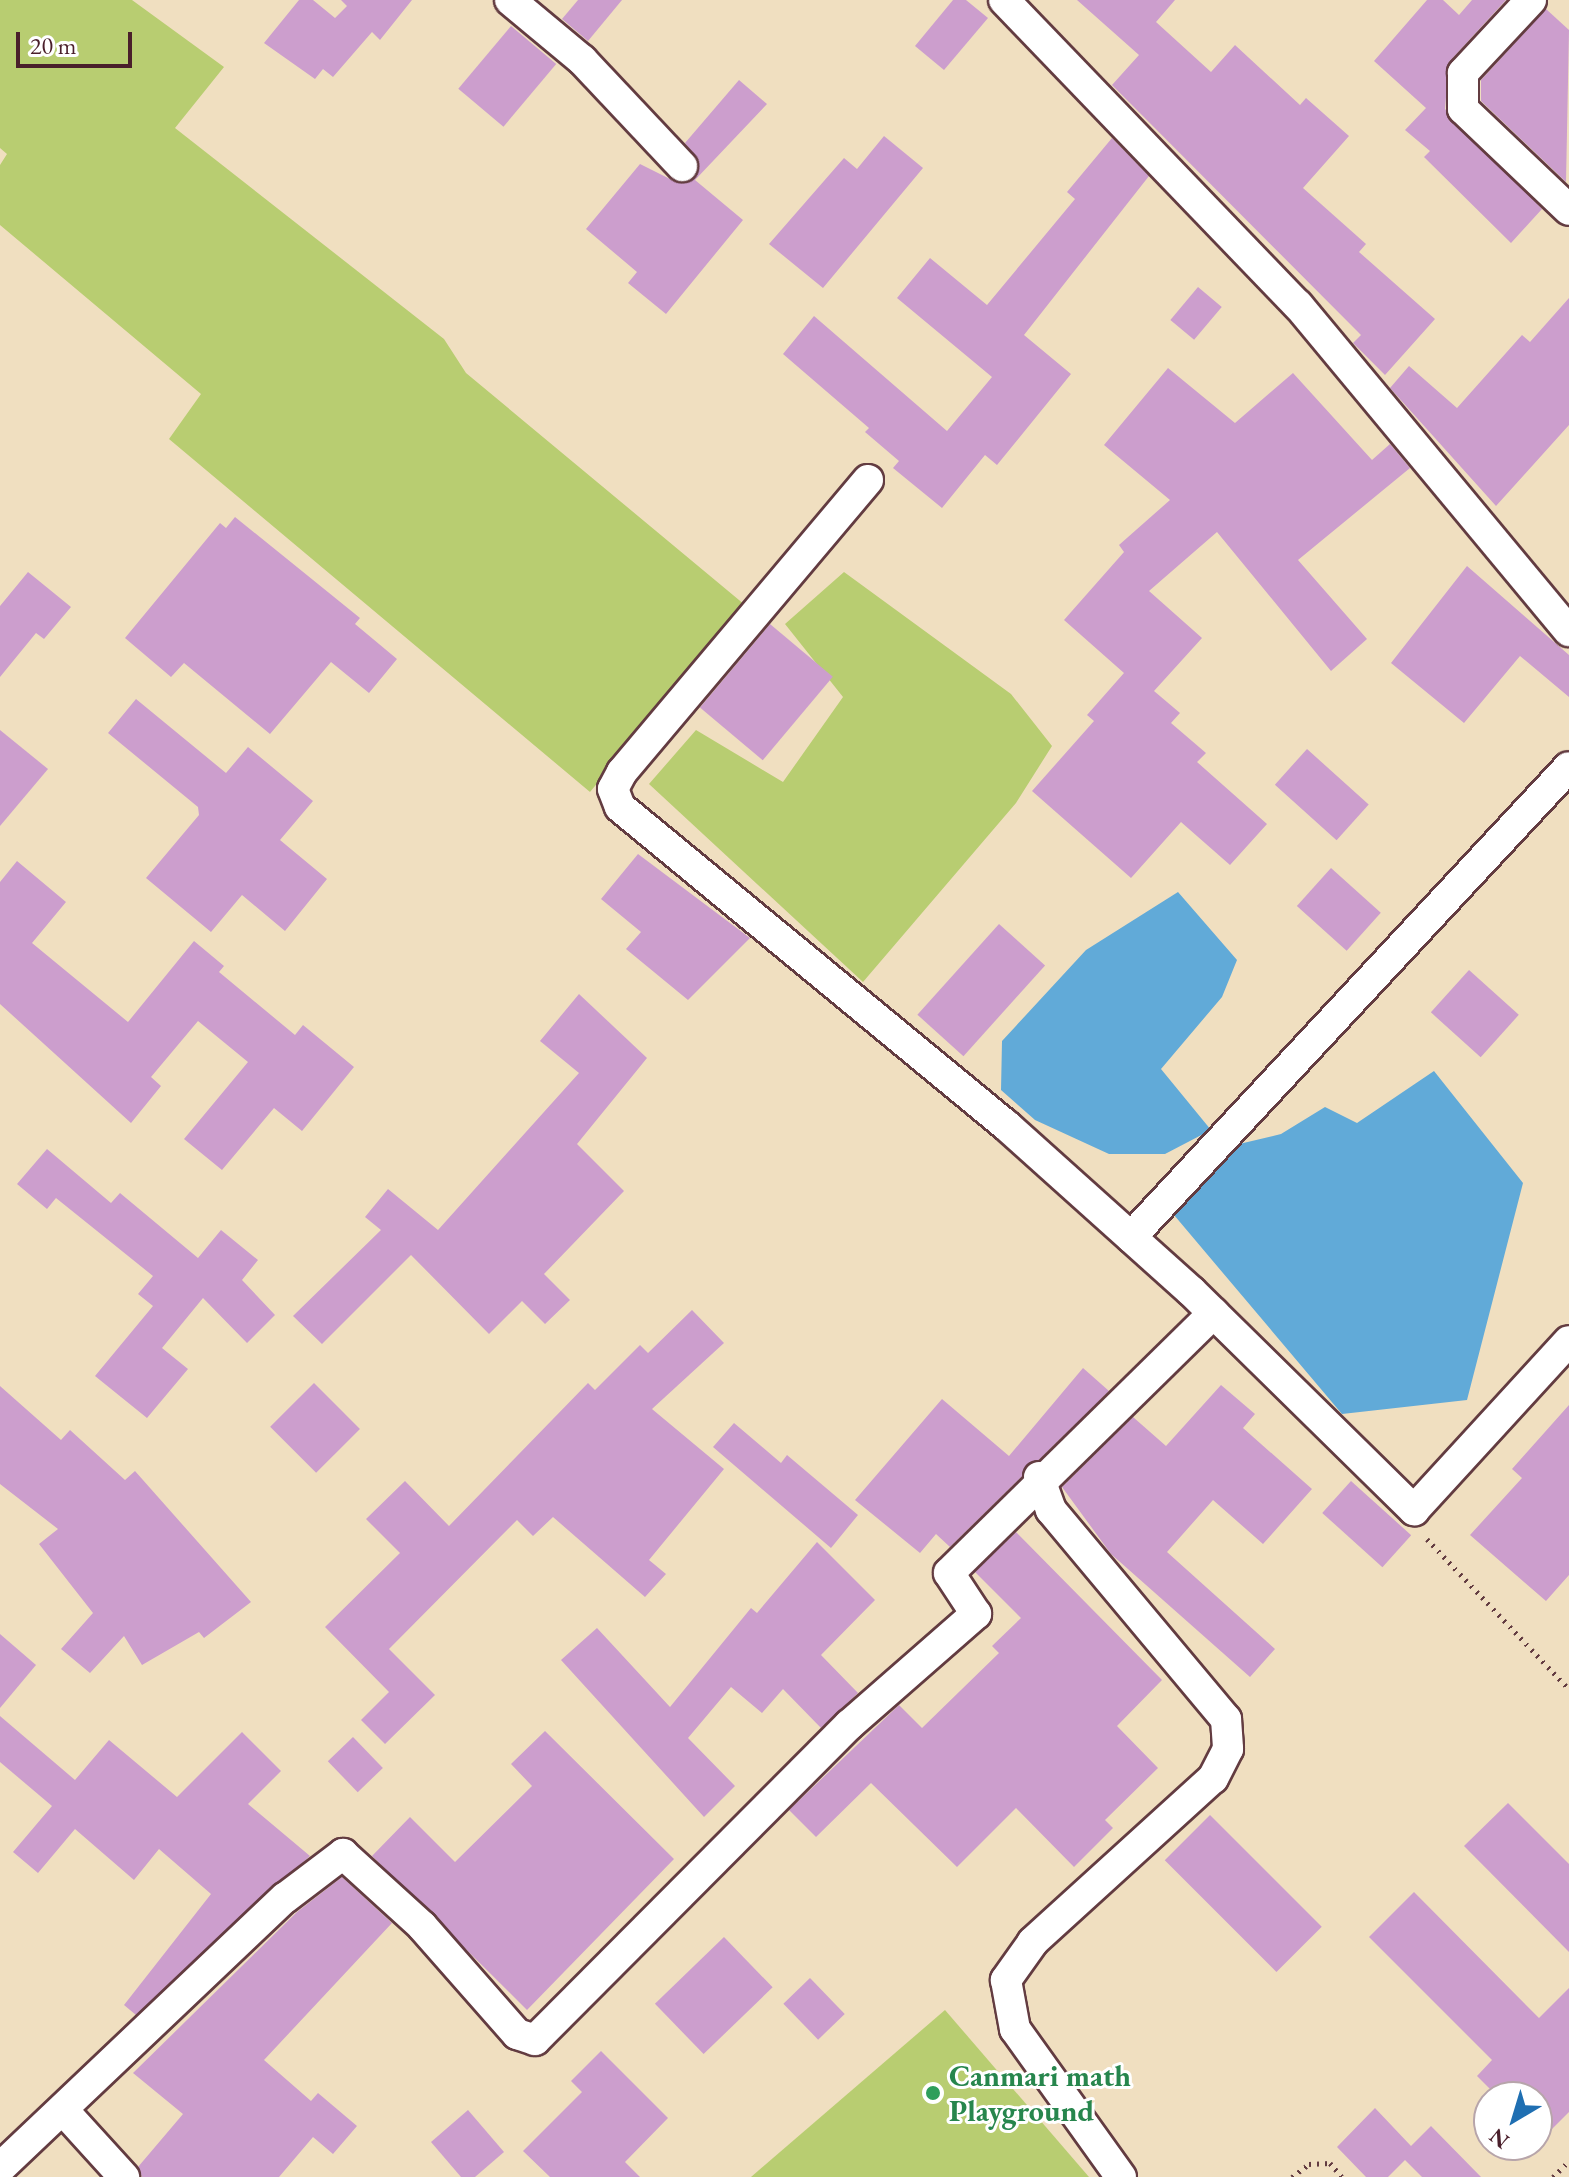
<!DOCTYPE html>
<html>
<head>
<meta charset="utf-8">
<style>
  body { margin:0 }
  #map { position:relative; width:1569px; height:2177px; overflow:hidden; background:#f0dfc0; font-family:"EB Garamond",serif }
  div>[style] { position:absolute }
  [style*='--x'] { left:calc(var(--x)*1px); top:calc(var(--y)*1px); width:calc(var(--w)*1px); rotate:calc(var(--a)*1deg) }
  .green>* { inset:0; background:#b8cd71 }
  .water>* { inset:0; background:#61aad8 }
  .building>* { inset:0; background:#cc9ecd; transform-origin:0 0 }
  .path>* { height:5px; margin-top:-2.5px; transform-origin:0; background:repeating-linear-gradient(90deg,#633c41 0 2px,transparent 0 8px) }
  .roads { filter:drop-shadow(2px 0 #633c41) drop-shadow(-2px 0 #633c41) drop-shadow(0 2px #633c41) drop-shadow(0 -2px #633c41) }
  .street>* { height:30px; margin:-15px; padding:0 15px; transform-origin:15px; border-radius:15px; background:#fff }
  .dots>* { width:22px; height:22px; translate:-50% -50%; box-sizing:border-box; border:4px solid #fff; border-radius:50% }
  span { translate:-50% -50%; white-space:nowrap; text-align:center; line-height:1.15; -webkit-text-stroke:6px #fff; paint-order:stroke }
  .leisure-label { font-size:30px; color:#27864d; font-weight:700 }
  .left { translate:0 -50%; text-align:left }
  .north { position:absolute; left:1473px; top:2081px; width:80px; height:80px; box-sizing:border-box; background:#fff; border:2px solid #b7a5aa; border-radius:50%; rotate:218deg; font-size:22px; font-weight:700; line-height:32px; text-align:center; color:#4a1f2b }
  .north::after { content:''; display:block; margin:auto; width:28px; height:36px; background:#1f6fb2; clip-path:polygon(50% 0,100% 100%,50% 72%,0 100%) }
  .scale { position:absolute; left:16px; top:32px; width:116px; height:36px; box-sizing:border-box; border:4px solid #4a1f2b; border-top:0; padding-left:10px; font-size:24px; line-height:28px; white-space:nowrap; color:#4a1f2b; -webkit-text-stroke:6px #fff; paint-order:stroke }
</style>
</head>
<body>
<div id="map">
  <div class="green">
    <i style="clip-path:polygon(0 0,132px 0,224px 67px,175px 128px,444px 339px,466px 373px,745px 605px,590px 792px,169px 439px,201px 394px,0 225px,0 165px,7px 154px,0 148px)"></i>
    <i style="clip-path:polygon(844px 572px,1011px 694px,1052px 746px,1016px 803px,863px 982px,649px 784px,696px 730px,783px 782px,843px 697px,785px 624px)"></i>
    <i style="clip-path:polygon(945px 2010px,1089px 2177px,751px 2177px)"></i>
  </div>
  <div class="water">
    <i style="clip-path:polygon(1178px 892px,1237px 960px,1222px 997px,1161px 1069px,1211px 1130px,1165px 1154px,1109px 1154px,1035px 1120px,1001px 1090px,1002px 1041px,1086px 950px)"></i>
    <i style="clip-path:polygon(1434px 1071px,1523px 1183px,1467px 1400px,1342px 1414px,1174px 1215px,1184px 1173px,1235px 1145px,1281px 1134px,1325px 1107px,1357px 1123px)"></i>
  </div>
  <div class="building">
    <i style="clip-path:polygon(299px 0,313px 0,335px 18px,347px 6px,341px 0,412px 0,380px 40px,372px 32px,333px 77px,323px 69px,315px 79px,264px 43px)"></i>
    <i style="clip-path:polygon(578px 0,622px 0,588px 41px,562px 19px)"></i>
    <i style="clip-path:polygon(953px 0,966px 0,988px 18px,944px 70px,915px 46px)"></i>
    <i style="clip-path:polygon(1077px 0,1175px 0,1156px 22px,1211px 72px,1235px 45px,1300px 105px,1306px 98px,1349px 136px,1303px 188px,1366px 244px,1359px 252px,1435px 319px,1385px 375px,1353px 343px,1361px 335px,1112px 85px,1139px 55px)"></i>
    <i style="clip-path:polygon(1427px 0,1443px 0,1459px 15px,1472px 0,1506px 0,1449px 62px,1445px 109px,1542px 209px,1511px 243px,1424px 157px,1430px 151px,1405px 130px,1426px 108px,1374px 61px)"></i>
    <i style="clip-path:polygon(1546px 9px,1569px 30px,1566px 182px,1481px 101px,1481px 80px)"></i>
    <i style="left:511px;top:26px;width:59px;height:82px;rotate:40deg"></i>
    <i style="clip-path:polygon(739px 80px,767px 104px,695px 180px,743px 220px,666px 314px,628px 283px,637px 272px,586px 229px,640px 164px,678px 183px,695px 178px,699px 161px,685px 143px)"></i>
    <i style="clip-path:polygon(884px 136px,923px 168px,823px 288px,769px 244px,844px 158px,857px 169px)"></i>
    <i style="clip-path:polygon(1112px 138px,1149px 176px,1024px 335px,1071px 374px,997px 465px,985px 455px,942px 508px,893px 468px,899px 461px,865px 432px,869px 428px,783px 354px,814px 316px,947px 431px,992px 377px,897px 298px,930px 258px,987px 305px,1075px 199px,1067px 192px)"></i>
    <i style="left:1198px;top:287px;width:31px;height:43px;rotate:40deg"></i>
    <i style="clip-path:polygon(1569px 298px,1569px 425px,1496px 506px,1390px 388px,1409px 366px,1457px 408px,1522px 335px,1530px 342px)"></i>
    <i style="clip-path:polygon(1168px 368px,1235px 423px,1293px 373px,1372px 460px,1390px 444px,1410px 468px,1298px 560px,1367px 639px,1331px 671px,1217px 532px,1149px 591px,1202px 638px,1154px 691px,1180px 713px,1171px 723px,1206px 753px,1197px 762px,1267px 824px,1230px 865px,1181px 822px,1131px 878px,1032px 791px,1094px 721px,1087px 715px,1124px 673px,1064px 620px,1124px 552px,1119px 545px,1170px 500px,1104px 445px)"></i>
    <i style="clip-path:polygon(235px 517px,360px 618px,355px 624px,397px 659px,369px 693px,331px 662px,270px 734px,184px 663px,171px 677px,125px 638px,220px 523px,226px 528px)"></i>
    <i style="clip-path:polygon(1467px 566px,1569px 655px,1569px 697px,1520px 656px,1464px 723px,1391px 663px)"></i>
    <i style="clip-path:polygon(28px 572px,71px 607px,44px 639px,36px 633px,0 677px,0 606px)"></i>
    <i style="left:770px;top:624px;width:82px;height:109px;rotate:40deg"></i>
    <i style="clip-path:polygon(136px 699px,226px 773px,248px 747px,313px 801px,280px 840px,327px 879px,285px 931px,242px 895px,211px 932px,146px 878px,199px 815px,198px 807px,108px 733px)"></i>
    <i style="clip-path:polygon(0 730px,48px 769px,0 826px)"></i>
    <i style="left:1307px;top:749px;width:83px;height:48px;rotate:42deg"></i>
    <i style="clip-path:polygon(638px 854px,750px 938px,688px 1000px,626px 949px,641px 932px,601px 899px)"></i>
    <i style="clip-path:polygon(17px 861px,66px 902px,32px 943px,128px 1022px,194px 941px,224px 966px,219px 972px,295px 1035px,303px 1025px,354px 1067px,302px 1131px,274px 1108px,222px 1170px,184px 1139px,248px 1062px,198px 1021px,151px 1077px,161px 1086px,131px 1123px,0 1004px,0 882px)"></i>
    <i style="left:1331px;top:868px;width:67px;height:51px;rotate:42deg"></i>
    <i style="left:999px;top:924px;width:62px;height:122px;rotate:42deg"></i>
    <i style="left:1469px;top:970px;width:67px;height:57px;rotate:42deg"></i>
    <i style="clip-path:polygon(579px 994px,647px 1058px,577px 1144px,624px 1191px,544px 1274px,570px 1300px,545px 1324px,522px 1301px,489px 1334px,411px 1255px,322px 1344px,293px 1316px,381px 1230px,365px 1217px,388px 1189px,438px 1230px,579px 1073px,540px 1041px)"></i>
    <i style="clip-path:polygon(47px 1149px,111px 1203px,120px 1193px,198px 1258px,221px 1230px,258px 1260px,242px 1280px,275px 1315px,247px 1343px,203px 1298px,162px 1348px,188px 1369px,147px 1418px,95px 1376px,153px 1306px,138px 1294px,153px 1276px,56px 1198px,47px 1209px,17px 1184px)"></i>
    <i style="clip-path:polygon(692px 1310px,724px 1343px,652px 1409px,724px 1469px,649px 1560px,666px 1574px,645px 1597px,553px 1517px,533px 1536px,517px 1520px,389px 1649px,435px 1695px,385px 1744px,361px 1720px,389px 1692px,325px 1627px,400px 1553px,366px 1519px,405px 1481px,449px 1526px,588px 1383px,595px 1390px,640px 1345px,648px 1353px)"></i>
    <i style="clip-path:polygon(1083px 1368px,1109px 1391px,950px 1547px,936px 1534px,920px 1553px,855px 1500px,942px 1399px,1009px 1456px)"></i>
    <i style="left:314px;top:1383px;width:65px;height:62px;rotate:45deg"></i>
    <i style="clip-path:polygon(1221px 1385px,1255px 1414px,1243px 1428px,1312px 1489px,1263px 1544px,1213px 1500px,1167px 1552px,1275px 1649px,1250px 1677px,1111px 1554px,1062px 1487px,1133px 1417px,1166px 1446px)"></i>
    <i style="clip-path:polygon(0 1386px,61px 1440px,70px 1430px,125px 1480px,135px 1471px,251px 1602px,204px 1638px,199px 1632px,142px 1665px,124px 1636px,90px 1673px,61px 1649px,93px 1613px,39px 1544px,58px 1529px,0 1484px)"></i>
    <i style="clip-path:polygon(1569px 1405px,1569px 1575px,1546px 1601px,1470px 1535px,1522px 1478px,1512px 1469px)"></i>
    <i style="clip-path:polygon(734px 1423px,781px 1463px,787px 1455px,858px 1515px,831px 1548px,713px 1447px)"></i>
    <i style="left:1351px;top:1481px;width:81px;height:43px;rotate:42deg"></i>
    <i style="clip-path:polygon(1016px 1532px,1162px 1680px,1117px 1726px,1158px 1768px,1105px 1820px,1113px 1828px,1074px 1867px,1016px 1808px,957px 1867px,871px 1783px,816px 1837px,789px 1810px,899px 1705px,922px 1728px,999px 1653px,992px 1646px,1021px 1618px,975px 1572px)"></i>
    <i style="clip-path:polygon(817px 1542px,875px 1600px,821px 1655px,858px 1693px,821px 1728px,783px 1689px,762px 1713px,731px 1687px,688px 1738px,735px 1786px,704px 1817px,561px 1660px,597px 1628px,670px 1707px,751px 1608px,757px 1613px)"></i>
    <i style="clip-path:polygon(0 1634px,36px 1665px,0 1708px)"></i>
    <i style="clip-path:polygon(0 1716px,75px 1780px,109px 1740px,177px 1797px,242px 1732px,281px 1771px,248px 1804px,310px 1856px,136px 2015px,124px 2005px,211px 1894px,159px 1849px,134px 1880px,75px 1829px,38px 1873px,13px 1852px,52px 1806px,0 1762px)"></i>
    <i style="clip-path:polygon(545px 1731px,674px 1859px,527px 2010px,372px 1856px,410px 1817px,455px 1862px,532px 1786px,511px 1764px)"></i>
    <i style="left:353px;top:1737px;width:43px;height:35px;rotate:46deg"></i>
    <i style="clip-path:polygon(1508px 1803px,1569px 1864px,1569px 1952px,1464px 1846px)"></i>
    <i style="left:1210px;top:1815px;width:158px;height:64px;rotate:45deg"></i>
    <i style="clip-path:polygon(342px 1877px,392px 1923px,264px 2060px,311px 2101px,318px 2093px,357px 2126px,333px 2154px,313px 2137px,279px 2177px,142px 2177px,138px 2167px,183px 2114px,133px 2073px,297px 1912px)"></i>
    <i style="clip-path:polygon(1414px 1892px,1539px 2018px,1569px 1988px,1569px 2112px,1537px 2144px,1537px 2097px,1498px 2097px,1477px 2076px,1492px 2060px,1369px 1937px)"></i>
    <i style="left:724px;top:1937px;width:70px;height:96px;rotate:46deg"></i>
    <i style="left:810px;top:1978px;width:50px;height:37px;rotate:46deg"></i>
    <i style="clip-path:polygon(601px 2051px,668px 2118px,625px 2162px,640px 2177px,550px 2177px,523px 2151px,582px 2092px,571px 2081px)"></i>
    <i style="clip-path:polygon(1375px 2108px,1411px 2146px,1431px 2126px,1481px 2177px,1422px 2177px,1405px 2160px,1388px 2177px,1366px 2177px,1337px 2147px)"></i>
    <i style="clip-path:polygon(468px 2110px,504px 2152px,475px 2177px,461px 2177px,431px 2142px)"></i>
  </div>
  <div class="path">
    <i style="--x:1427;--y:1539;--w:207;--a:46.6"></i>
    <i style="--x:1292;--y:2177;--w:21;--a:-37"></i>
    <i style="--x:1309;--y:2164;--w:21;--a:-3"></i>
    <i style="--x:1330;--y:2163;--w:18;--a:49"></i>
    <i style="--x:1553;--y:2177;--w:23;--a:-45"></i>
  </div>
  <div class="roads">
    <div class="street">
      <i style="--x:510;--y:0;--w:94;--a:39.8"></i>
      <i style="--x:582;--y:60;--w:146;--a:46.7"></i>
      <i style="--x:1004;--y:0;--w:424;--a:46.1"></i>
      <i style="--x:1298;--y:305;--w:424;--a:50.3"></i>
      <i style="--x:1531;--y:0;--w:100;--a:133"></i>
      <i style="--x:1463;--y:73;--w:36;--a:90"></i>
      <i style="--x:1463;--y:109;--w:146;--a:43.6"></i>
      <i style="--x:868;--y:480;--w:382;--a:130.1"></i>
      <i style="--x:622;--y:772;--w:19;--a:118"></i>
      <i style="--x:613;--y:789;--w:19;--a:69"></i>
      <i style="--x:620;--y:807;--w:502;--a:39.5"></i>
      <i style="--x:1007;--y:1126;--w:247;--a:41.9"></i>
      <i style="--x:1191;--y:1291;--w:313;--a:44.5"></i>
      <i style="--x:1414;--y:1510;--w:229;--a:-47.5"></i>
      <i style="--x:1131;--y:1237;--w:642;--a:-47.02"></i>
      <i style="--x:1039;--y:1477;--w:35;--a:70"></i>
      <i style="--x:1051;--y:1510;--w:273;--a:50.1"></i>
      <i style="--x:1226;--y:1719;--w:30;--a:86"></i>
      <i style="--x:1228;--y:1749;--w:33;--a:117"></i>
      <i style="--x:1213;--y:1778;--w:244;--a:137.7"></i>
      <i style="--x:1033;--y:1942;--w:47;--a:125.4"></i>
      <i style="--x:1006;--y:1980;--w:50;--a:79.6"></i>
      <i style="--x:1015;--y:2029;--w:182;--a:54.4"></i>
      <i style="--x:63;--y:2110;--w:91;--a:47.7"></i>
      <i style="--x:0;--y:2168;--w:393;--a:-43.5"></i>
      <i style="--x:285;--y:1898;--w:73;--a:-37.2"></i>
      <i style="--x:343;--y:1854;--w:107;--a:42.3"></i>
      <i style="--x:422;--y:1926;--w:144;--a:48.7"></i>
      <i style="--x:517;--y:2034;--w:19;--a:18"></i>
      <i style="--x:535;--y:2040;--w:445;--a:-45.1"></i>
      <i style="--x:849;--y:1725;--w:169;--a:-41.2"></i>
      <i style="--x:976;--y:1614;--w:49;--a:-123.4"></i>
      <i style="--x:949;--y:1573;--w:371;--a:-44.5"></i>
    </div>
  </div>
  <div class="dots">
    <i style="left:933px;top:2093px;background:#2e9e5b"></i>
  </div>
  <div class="leisure-label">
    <span class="left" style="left:949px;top:2093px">Canmari math<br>Playground</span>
  </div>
  <div class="north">N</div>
  <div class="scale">20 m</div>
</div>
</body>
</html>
